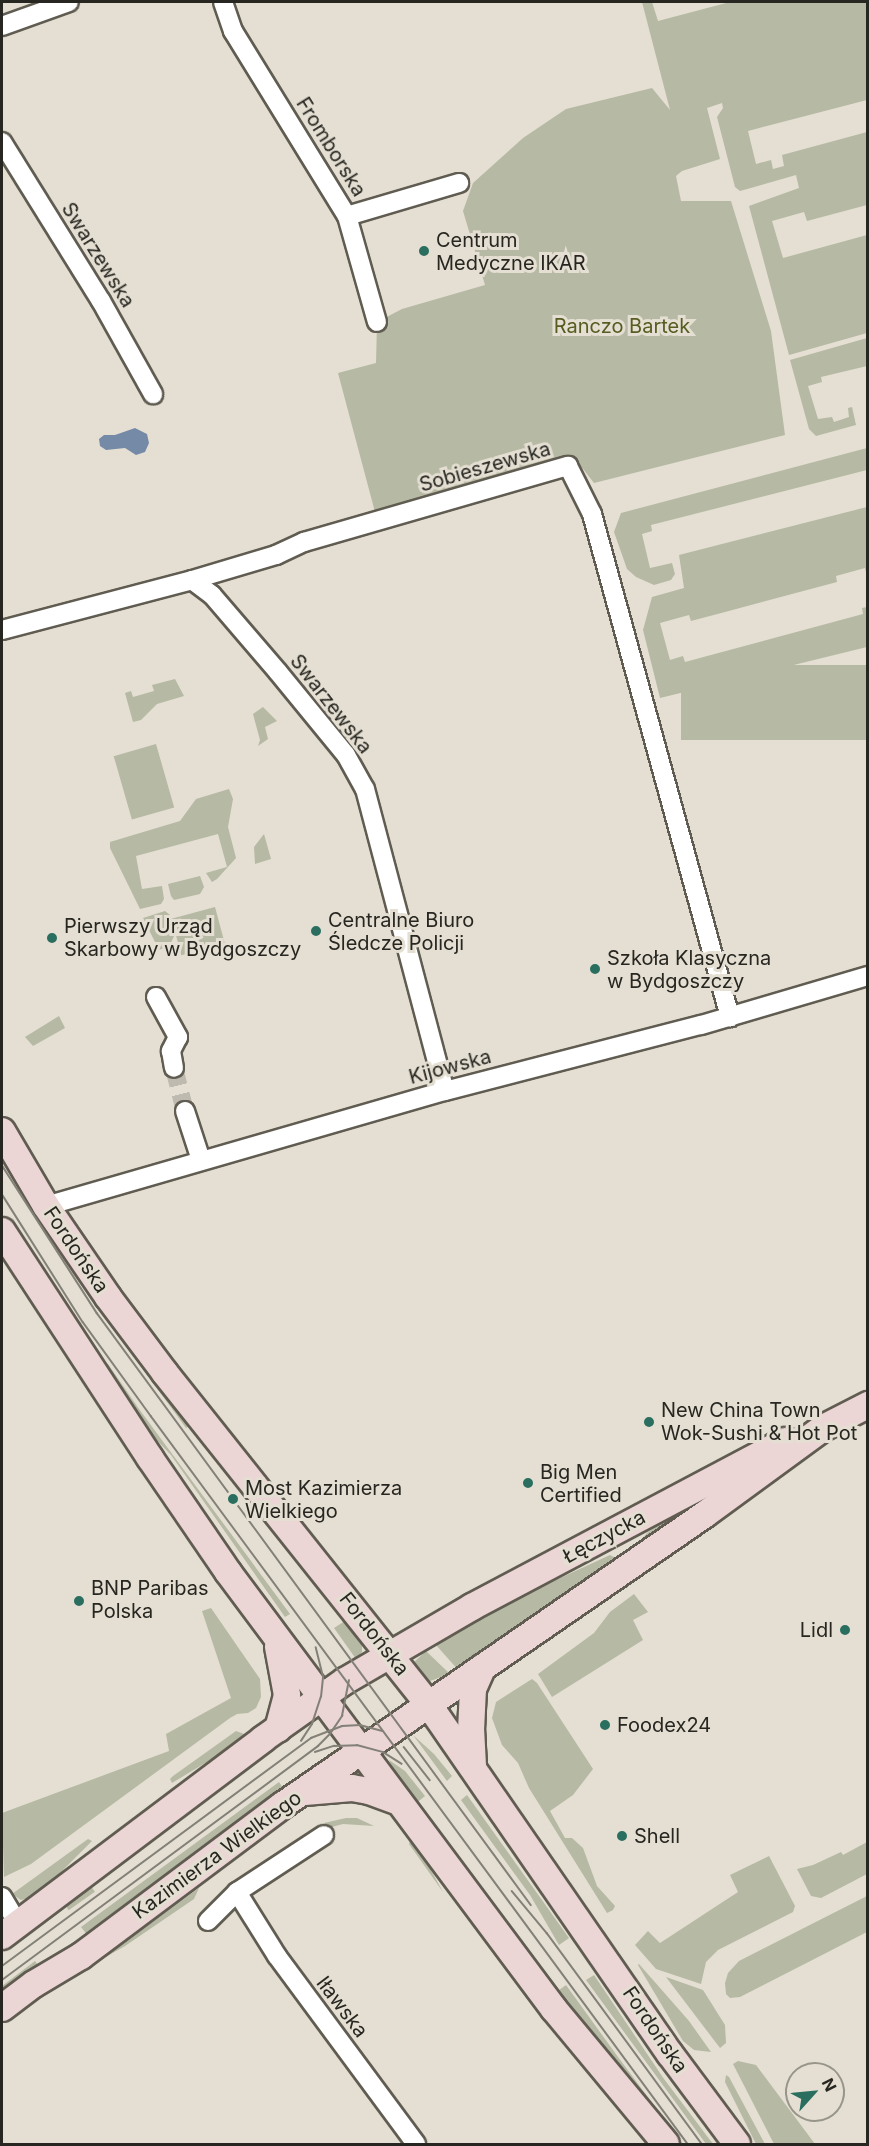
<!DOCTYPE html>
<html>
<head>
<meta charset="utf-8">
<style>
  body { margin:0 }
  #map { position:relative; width:869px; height:2146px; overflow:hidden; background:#e4dfd2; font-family:Inter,sans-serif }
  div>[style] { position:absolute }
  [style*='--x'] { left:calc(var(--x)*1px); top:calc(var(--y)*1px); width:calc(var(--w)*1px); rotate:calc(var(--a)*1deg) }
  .green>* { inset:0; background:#b6b9a3; transform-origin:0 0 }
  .water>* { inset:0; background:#758aa7 }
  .street-tunnel>* { height:18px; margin-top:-9px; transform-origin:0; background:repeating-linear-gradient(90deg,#bebaaf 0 18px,transparent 0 27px) }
  .roads { filter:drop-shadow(2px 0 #605c51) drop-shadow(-2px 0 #605c51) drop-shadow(0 2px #605c51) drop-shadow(0 -2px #605c51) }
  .street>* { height:18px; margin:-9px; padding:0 9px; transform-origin:9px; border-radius:9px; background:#fff }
  .secondary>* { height:26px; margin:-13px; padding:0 13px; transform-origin:13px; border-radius:13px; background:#ebd5d5 }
  .tram>* { height:1.5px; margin:-0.75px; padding:0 0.75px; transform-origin:0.75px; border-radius:0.75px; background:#838078 }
  .dots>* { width:16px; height:16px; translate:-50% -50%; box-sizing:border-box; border:3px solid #e4dfd2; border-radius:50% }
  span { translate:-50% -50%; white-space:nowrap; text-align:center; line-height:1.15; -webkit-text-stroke:6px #e4dfd2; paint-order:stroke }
  .street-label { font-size:20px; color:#272621 }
  .poi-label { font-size:20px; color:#272621 }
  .left { translate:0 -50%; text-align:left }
  .right { translate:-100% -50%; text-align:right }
  .park-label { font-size:20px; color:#575c21 }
  .frame { position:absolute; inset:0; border:3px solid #272621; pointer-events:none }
  .north { position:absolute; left:785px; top:2062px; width:60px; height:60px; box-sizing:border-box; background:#e4dfd2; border:2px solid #98958b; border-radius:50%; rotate:63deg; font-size:16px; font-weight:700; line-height:24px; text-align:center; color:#272621 }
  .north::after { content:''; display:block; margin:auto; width:21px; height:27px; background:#2a6e60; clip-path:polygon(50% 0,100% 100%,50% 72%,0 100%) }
</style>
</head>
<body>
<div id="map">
  <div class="green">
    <i style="clip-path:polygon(642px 2px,652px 2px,658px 21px,730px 2px,867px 2px,867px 100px,748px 131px,756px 164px,771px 160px,773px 169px,784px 166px,782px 155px,867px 132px,867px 205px,807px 221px,804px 212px,772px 221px,783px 258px,867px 235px,867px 333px,789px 355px,749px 206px,799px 188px,796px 175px,740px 191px,735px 187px,717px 117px,723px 108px,722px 103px,707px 108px,720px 159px,682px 171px,676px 176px,681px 201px,731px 201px,771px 331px,785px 435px,594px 483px,573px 456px,375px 512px,338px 373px,376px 363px,377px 322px,402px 309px,485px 285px,463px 211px,473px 183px,523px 138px,566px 109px,652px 88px,670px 110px)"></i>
    <i style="clip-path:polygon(867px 338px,867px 366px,821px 377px,822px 382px,808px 386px,818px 419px,832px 417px,834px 422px,849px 417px,848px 408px,852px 407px,856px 425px,816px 436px,809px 429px,790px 360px)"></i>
    <i style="clip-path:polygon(867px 448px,867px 470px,651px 525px,652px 531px,642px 534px,650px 568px,672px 563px,675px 574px,671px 580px,654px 585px,636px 577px,627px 569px,614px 532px,621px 513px)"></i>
    <i style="clip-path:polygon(867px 507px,867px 576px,865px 568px,836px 576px,837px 582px,725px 612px,691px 621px,689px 615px,660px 623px,670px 660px,683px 656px,685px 662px,863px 614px,862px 608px,867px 607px,867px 647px,660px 698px,643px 630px,652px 597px,684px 588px,679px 555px)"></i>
    <i style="left:867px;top:665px;width:75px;height:186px;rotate:90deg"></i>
    <i style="clip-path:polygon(175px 679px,184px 696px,157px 704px,141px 720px,133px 722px,125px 693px,131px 691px,133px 697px,154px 691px,152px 685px)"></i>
    <i style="clip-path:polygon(263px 707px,277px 721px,265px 727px,268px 739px,258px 746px,260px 740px,253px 714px)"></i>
    <i style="left:156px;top:744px;width:66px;height:44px;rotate:74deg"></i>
    <i style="clip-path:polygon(229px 789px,233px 799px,228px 827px,236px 858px,217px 879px,212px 882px,206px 873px,227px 867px,218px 834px,136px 856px,142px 889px,162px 886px,164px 899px,161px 904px,140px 909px,110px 848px,110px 842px,180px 821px,196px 799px)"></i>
    <i style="clip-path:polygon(264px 834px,271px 859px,255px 864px,254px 847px)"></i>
    <i style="clip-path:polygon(200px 876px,204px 887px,200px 894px,174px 900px,171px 896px,168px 884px)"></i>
    <i style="left:215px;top:907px;width:38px;height:45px;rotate:75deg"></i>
    <i style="clip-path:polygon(165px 911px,170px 915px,174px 936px,170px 945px,159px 950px,143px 918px)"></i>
    <i style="clip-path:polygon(59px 1016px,65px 1028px,33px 1046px,25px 1037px)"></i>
    <i style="clip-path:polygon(2px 1154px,75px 1269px,135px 1355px,191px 1424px,186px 1428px,85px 1290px,31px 1206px,2px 1158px)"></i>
    <i style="clip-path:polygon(108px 1364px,139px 1409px,290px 1614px,285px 1617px,171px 1455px,139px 1422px,103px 1368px)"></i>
    <i style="clip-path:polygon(708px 1493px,714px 1493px,644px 1542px,642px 1539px,647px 1533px)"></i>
    <i style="clip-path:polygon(610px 1555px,618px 1559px,460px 1672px,436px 1645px,530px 1592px)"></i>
    <i style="clip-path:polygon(634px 1594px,648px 1612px,633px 1620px,643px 1640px,552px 1697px,538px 1674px,594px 1633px,610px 1612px)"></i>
    <i style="clip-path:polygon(211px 1608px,260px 1679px,261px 1697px,256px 1708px,248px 1713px,237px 1714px,230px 1718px,31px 1864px,4px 1877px,2px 1813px,169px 1751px,166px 1734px,231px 1698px,202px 1611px)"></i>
    <i style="clip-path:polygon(348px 1619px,362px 1645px,362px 1652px,356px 1659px,334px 1628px)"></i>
    <i style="clip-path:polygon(426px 1651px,450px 1674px,430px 1681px,422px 1678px,413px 1663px)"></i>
    <i style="clip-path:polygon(532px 1679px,537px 1683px,593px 1769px,573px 1795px,550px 1811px,565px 1838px,572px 1838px,583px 1848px,597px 1886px,615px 1906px,613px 1910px,607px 1913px,529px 1788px,518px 1763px,502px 1745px,492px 1718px,496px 1702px)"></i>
    <i style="clip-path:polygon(236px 1731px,244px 1734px,245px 1739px,172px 1783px,170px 1779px,173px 1776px)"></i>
    <i style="clip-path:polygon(413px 1735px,434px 1754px,452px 1776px,447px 1781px)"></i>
    <i style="clip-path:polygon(389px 1760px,405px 1771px,425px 1796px,414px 1805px,397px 1779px)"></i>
    <i style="clip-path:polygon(279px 1782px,283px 1788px,130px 1900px,88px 1936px,81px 1927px)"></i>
    <i style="clip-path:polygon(467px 1795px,569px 1938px,559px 1945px,530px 1895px,461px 1800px)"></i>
    <i style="clip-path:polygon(346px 1818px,357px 1818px,374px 1826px,343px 1824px,328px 1828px,324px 1823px)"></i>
    <i style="clip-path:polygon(412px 1836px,443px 1892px,409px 1844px)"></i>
    <i style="clip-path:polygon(88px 1839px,92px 1841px,44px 1889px,29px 1898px,21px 1900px,12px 1894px)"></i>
    <i style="clip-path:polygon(867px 1842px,867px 1874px,821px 1898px,811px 1896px,797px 1869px,813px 1865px,841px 1852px,843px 1855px)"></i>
    <i style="clip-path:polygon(769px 1856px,795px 1906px,793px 1912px,718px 1950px,706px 1962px,701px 1984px,656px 1969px,635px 1945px,648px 1931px,660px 1943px,738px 1892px,730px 1875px)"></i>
    <i style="left:88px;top:1882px;width:12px;height:32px;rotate:55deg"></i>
    <i style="clip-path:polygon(199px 1888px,194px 1899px,125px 1946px,69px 1978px,68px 1976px,121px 1945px)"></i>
    <i style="clip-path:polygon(867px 1896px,867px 1932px,740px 1997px,730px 1998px,726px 1994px,725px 1983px,728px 1973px,739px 1961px)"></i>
    <i style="clip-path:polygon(35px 1961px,41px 1969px,2px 1996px,2px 1986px)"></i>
    <i style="clip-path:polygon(639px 1964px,689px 2021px,711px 2052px,694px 2050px,683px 2041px,638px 1965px)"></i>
    <i style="clip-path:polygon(594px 1975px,664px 2079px,713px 2144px,706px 2144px,586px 1980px)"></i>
    <i style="clip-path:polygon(666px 1977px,703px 1990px,725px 2025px,726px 2043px,720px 2048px)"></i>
    <i style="clip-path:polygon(566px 1985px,618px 2057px,683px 2144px,680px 2144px,555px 1993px)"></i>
    <i style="clip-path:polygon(738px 2061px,756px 2065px,815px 2144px,774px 2144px,733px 2064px)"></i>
    <i style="clip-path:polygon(726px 2075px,729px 2077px,765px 2144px,756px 2144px,725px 2082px)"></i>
  </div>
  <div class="water">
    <i style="clip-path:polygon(135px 428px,147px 434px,149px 443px,145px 452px,136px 455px,125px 448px,106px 450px,100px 446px,99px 439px,104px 435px,115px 435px)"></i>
  </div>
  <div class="street-tunnel">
    <i style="--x:174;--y:1068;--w:44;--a:75.7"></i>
  </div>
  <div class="roads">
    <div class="street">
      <i style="--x:223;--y:2;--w:31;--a:71"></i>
      <i style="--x:233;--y:31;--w:217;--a:58.4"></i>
      <i style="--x:347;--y:216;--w:117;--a:-16.4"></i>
      <i style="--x:2;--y:26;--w:71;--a:-19.7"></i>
      <i style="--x:2;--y:142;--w:187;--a:58.1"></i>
      <i style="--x:101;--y:301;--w:107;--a:60.8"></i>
      <i style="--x:347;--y:216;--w:110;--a:74.2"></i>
      <i style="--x:192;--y:580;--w:25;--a:37"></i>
      <i style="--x:212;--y:595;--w:101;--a:49.4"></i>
      <i style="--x:278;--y:672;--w:107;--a:50.7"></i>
      <i style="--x:346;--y:755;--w:39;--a:61"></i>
      <i style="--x:365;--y:789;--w:312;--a:75.2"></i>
      <i style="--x:2;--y:630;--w:196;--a:-14.7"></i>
      <i style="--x:192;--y:580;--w:88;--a:-16.6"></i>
      <i style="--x:276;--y:555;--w:31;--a:-25"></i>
      <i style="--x:304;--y:542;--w:275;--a:-16.1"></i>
      <i style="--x:568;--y:466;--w:54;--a:63.4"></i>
      <i style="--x:592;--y:514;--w:522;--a:74.66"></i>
      <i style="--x:156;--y:997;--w:46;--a:61.2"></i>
      <i style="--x:178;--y:1037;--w:16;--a:117"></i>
      <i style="--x:171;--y:1051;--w:17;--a:80"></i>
      <i style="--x:185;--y:1111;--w:52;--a:71.9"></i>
      <i style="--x:46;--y:1206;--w:415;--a:-16.1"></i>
      <i style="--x:445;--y:1091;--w:264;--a:-14.5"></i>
      <i style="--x:701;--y:1025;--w:174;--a:-16.4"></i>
      <i style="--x:237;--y:1892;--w:75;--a:58"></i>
      <i style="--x:277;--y:1956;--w:234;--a:53.5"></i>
      <i style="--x:2;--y:1897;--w:31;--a:59"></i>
      <i style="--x:208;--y:1921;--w:41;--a:-45"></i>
      <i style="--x:237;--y:1892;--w:104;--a:-33.2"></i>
    </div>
    <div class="secondary">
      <i style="--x:2;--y:1131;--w:87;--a:59.6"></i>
      <i style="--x:46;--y:1206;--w:110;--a:55.7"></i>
      <i style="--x:108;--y:1297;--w:95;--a:53.1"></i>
      <i style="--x:165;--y:1373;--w:424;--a:51.5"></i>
      <i style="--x:429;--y:1705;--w:424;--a:55.4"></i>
      <i style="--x:670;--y:2054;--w:112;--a:53.3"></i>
      <i style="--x:2;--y:1231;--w:271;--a:56.9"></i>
      <i style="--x:150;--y:1458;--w:138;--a:55.6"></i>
      <i style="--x:228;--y:1572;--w:545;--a:53.28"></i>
      <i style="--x:554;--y:2009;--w:175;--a:50.3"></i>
      <i style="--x:278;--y:1729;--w:35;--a:-75"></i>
      <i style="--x:287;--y:1695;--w:49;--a:-100.6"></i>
      <i style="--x:473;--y:1766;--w:35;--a:-93"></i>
      <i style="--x:471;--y:1731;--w:42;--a:-87.3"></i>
      <i style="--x:473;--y:1689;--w:24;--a:-66"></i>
      <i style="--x:305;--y:1792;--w:47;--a:-4.9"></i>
      <i style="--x:352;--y:1788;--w:17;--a:10"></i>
      <i style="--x:369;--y:1791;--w:32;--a:20"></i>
      <i style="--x:2;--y:1936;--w:327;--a:-37"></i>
      <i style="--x:263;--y:1739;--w:100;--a:-35.3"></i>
      <i style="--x:345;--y:1681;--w:147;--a:-30.2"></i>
      <i style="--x:472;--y:1607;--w:355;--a:-27.9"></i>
      <i style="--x:2;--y:2008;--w:40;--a:-37"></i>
      <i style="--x:34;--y:1984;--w:55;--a:-30.8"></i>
      <i style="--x:81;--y:1956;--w:252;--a:-36.8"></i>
      <i style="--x:283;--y:1805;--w:511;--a:-34.56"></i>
      <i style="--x:704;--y:1515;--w:147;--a:-36.2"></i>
      <i style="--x:823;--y:1428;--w:51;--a:-27.1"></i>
    </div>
  </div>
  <div class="tram">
    <i style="--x:2;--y:1165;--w:176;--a:57.3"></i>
    <i style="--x:97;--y:1313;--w:734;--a:53.75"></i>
    <i style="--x:2;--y:1194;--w:151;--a:57.7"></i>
    <i style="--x:83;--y:1322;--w:116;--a:54.1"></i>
    <i style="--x:151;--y:1416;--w:905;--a:53.59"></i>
    <i style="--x:301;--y:1741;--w:20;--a:-57"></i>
    <i style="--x:312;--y:1724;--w:28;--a:-72"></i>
    <i style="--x:321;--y:1697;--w:20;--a:-84"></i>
    <i style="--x:323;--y:1677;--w:30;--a:-104"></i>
    <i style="--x:404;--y:1747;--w:42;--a:51.8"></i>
    <i style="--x:315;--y:1752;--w:20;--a:-18"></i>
    <i style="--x:334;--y:1746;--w:23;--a:-2"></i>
    <i style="--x:357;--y:1745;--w:27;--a:15"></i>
    <i style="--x:383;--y:1752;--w:22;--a:32"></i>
    <i style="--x:512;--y:1891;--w:55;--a:50.2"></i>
    <i style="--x:547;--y:1933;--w:262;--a:53.7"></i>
    <i style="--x:2;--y:1966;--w:384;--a:-36.4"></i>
    <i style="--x:311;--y:1738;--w:33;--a:-21"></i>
    <i style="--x:342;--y:1726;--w:18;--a:-3"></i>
    <i style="--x:360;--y:1725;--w:23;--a:15"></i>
    <i style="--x:2;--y:1980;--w:393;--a:-36.5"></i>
    <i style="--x:318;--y:1746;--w:17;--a:-45"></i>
    <i style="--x:330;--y:1734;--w:22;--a:-56"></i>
    <i style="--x:342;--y:1716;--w:36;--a:-79"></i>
  </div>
  <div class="dots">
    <i style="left:424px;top:251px;background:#2a6e60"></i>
    <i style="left:316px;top:931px;background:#2a6e60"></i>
    <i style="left:52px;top:938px;background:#2a6e60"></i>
    <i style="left:595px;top:969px;background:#2a6e60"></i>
    <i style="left:649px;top:1422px;background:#2a6e60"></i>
    <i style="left:528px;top:1483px;background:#2a6e60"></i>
    <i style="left:233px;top:1499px;background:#2a6e60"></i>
    <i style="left:79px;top:1601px;background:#2a6e60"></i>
    <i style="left:845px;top:1630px;background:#2a6e60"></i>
    <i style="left:605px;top:1725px;background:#2a6e60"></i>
    <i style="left:622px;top:1836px;background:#2a6e60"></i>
  </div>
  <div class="street-label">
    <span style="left:331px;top:147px;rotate:58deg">Fromborska</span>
    <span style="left:98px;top:255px;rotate:58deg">Swarzewska</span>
    <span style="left:485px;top:467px;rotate:-16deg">Sobieszewska</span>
    <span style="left:331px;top:704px;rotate:52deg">Swarzewska</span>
    <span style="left:450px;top:1067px;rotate:-15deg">Kijowska</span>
    <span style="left:76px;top:1250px;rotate:56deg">Fordońska</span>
    <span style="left:604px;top:1537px;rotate:-28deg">Łęczycka</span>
    <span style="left:374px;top:1634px;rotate:52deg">Fordońska</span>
    <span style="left:217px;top:1855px;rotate:-36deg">Kazimierza Wielkiego</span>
    <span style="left:342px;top:2007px;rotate:53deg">Iławska</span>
    <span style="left:655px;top:2030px;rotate:56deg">Fordońska</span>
  </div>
  <div class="poi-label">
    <span class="left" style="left:436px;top:252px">Centrum<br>Medyczne IKAR</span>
    <span class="left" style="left:328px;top:932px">Centralne Biuro<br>Śledcze Policji</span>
    <span class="left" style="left:64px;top:938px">Pierwszy Urząd<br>Skarbowy w Bydgoszczy</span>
    <span class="left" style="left:607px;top:970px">Szkoła Klasyczna<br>w Bydgoszczy</span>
    <span class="left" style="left:661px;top:1422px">New China Town<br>Wok-Sushi &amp; Hot Pot</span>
    <span class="left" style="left:540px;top:1484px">Big Men<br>Certified</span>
    <span class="left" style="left:245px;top:1500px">Most Kazimierza<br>Wielkiego</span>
    <span class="left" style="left:91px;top:1600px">BNP Paribas<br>Polska</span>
    <span class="right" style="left:833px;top:1630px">Lidl</span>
    <span class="left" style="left:617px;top:1725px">Foodex24</span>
    <span class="left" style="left:634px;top:1836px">Shell</span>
  </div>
  <div class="park-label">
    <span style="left:622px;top:326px">Ranczo Bartek</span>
  </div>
  <div class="frame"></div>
  <div class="north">N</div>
</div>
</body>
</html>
